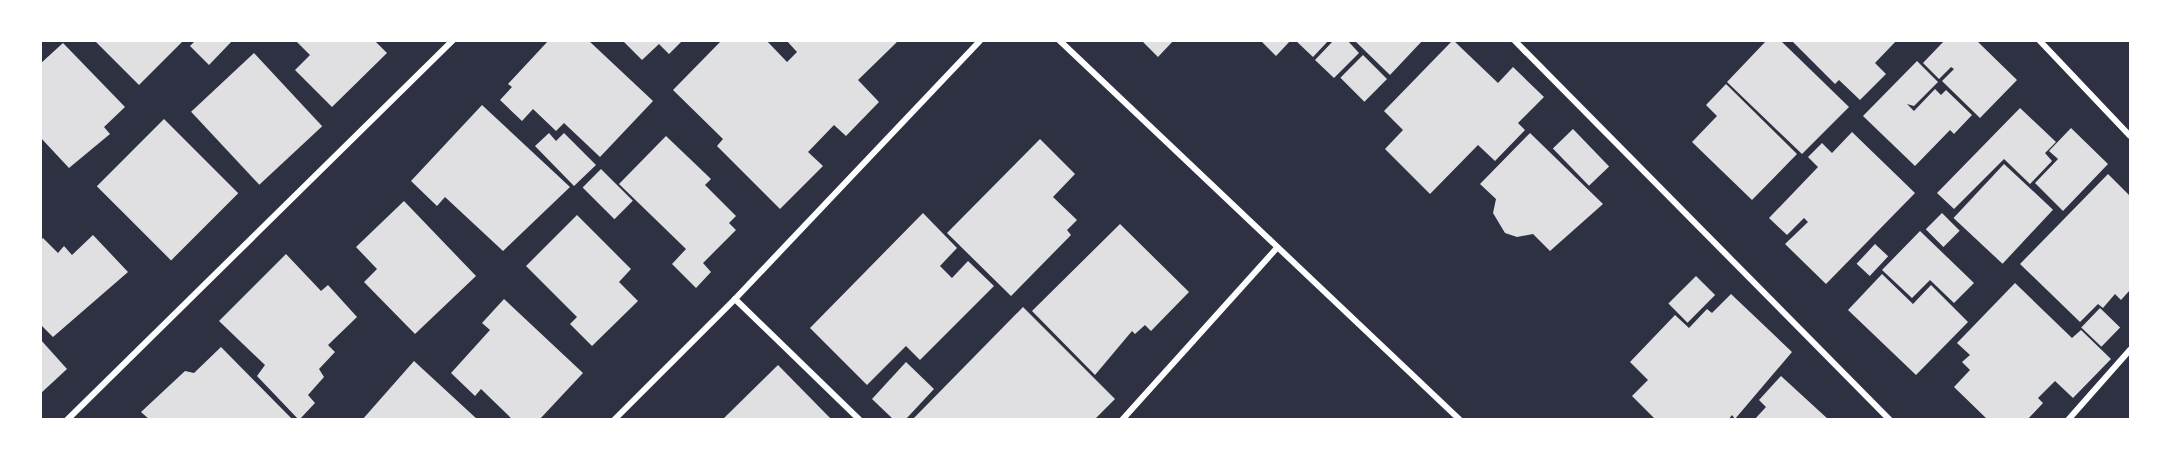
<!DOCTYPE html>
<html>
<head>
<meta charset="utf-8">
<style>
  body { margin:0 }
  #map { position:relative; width:2171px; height:460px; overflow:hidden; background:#2d3142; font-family:"Asap Condensed",sans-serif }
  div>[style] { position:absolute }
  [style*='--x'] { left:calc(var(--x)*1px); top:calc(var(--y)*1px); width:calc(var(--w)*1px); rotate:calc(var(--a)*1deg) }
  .building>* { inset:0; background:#e0e0e3; transform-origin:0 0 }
  .minor>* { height:6px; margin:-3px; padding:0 3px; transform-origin:3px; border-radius:3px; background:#fff }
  span { translate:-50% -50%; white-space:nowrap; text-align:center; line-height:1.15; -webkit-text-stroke:6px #fff; paint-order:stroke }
  .frame { position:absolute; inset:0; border:42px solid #fff; pointer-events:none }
</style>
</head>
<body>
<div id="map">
  <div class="building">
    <i style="clip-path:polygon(94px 40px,184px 40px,139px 85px)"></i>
    <i style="clip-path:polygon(196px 40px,233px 40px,209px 65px,190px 46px)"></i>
    <i style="clip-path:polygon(295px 40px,374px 40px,387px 53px,332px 107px,295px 70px,310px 55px)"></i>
    <i style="clip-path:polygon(549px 40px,588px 40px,653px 101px,600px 157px,564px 123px,556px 131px,533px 109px,522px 121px,500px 100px,512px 87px,508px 84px)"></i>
    <i style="clip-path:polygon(622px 40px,683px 40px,669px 54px,659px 44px,642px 60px)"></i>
    <i style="clip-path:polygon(722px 40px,766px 40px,787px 62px,797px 52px,786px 40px,897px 42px,858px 80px,879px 102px,846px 136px,834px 125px,808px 152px,823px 166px,780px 209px,717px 146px,723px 139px,673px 90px)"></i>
    <i style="clip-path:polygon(1141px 40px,1174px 40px,1158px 57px)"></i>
    <i style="clip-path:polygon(1260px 40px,1291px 40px,1276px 56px)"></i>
    <i style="clip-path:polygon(1295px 40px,1329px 40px,1313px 57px)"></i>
    <i style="clip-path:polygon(1334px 40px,1347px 40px,1359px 53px,1334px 78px,1315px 60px)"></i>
    <i style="clip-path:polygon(1354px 40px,1423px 40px,1390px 75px)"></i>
    <i style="clip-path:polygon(1453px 40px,1498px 83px,1513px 67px,1544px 97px,1518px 123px,1525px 130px,1495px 161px,1478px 145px,1430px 194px,1385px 149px,1403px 130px,1384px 111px)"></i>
    <i style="clip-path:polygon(1767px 40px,1780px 40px,1849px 107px,1802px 154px,1727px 82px)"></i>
    <i style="clip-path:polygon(1791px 40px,1897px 40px,1875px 63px,1886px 74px,1860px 100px,1839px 80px,1835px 84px)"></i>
    <i style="clip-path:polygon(1945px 40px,1976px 40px,2017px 80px,1980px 118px,1942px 81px,1954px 69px,1951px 67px,1939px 79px,1923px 63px)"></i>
    <i style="clip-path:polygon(63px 43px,125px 107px,104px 127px,110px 134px,69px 168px,40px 137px,40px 64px)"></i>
    <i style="left:254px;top:53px;width:100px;height:86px;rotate:47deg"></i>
    <i style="left:1363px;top:55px;width:34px;height:32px;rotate:45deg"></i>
    <i style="clip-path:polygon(1917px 61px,1938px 82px,1914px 106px,1907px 104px,1914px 111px,1935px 89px,1941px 95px,1946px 90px,1972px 115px,1954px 134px,1950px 130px,1915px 166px,1863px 116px)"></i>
    <i style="clip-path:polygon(1726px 84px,1797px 154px,1752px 200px,1692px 142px,1717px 116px,1706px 105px)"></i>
    <i style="clip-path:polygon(482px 105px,570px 187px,503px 251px,445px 197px,437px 206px,411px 181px)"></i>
    <i style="clip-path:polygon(2020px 108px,2056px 142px,2045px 153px,2052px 161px,2030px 184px,2004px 159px,1954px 209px,1937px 193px)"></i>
    <i style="left:164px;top:119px;width:105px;height:95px;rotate:45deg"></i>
    <i style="clip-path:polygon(2071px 128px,2108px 164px,2063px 211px,2035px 183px,2058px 159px,2049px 151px)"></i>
    <i style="left:1573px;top:129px;width:52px;height:28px;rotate:46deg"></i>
    <i style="clip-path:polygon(1852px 132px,1915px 193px,1826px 284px,1785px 244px,1808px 222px,1804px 218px,1787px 235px,1769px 218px,1818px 167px,1808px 157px,1822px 143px,1832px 153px)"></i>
    <i style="clip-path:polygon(549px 133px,556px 141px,564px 133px,596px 165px,574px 186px,535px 146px)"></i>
    <i style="clip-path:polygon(1530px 133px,1603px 204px,1550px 251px,1533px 234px,1517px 237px,1505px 233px,1493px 213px,1496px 199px,1480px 184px)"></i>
    <i style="clip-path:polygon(666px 136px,711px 179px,705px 185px,736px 216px,729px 223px,736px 230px,703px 263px,711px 272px,696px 288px,672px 264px,686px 249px,619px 184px)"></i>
    <i style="clip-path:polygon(1040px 139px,1075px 174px,1053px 197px,1077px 220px,1067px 230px,1071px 235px,1011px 296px,947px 233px)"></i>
    <i style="left:2004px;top:164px;width:67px;height:74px;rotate:43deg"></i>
    <i style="left:601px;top:169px;width:45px;height:26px;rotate:45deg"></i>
    <i style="clip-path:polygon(2108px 174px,2130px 196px,2130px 290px,2121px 300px,2115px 294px,2103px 308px,2098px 304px,2080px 322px,2020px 264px)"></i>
    <i style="clip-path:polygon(404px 201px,476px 276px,415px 334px,364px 282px,377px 269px,356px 247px)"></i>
    <i style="clip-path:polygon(923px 213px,957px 248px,940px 266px,952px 278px,968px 261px,994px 286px,920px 360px,906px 346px,867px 385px,810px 328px)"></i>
    <i style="left:1942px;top:213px;width:25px;height:23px;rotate:45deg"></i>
    <i style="clip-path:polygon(577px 215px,631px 269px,619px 282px,638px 301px,592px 346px,570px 324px,577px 317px,526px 266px)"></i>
    <i style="clip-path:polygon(1120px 224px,1189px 292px,1151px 331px,1145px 325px,1135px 334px,1132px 331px,1095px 375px,1032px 311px)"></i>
    <i style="clip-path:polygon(1920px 231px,1974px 283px,1954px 303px,1930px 280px,1912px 298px,1882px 270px)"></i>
    <i style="clip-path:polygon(93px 235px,128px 272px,53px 337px,40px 324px,40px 241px,43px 238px,58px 253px,64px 246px,72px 255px)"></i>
    <i style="left:1875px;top:244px;width:18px;height:27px;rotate:43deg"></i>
    <i style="clip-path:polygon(286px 254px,321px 291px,328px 285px,357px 317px,328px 345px,335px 352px,319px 369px,324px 377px,308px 395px,315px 403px,299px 420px,257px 376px,265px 365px,219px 321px)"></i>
    <i style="clip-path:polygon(1882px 274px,1913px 304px,1931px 285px,1968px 322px,1916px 375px,1848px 310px)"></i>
    <i style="left:1696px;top:276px;width:27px;height:39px;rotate:45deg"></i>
    <i style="clip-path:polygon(2015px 283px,2072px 338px,2081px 330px,2111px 359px,2073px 398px,2055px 381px,2038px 398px,2043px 403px,2027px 420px,1988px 420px,1954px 387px,1970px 370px,1962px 362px,1970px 355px,1957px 343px)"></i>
    <i style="clip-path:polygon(1731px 294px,1792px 352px,1735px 419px,1732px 415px,1728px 420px,1656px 420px,1632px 396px,1648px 380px,1630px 362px,1675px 315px,1689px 328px,1707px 309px,1712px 313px)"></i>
    <i style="clip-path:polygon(504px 299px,583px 373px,539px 420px,513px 420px,481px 389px,475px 396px,451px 373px,490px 330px,482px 323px)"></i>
    <i style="clip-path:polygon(1023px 307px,1115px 399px,1094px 420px,912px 420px)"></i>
    <i style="left:2100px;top:308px;width:28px;height:27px;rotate:44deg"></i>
    <i style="clip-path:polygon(40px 339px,67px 369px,40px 394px)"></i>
    <i style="clip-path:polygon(221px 347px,293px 420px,150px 420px,141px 412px,185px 371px,194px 373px)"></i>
    <i style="clip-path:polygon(414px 361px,478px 420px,362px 420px)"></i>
    <i style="clip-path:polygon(906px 362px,934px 389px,905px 420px,894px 420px,872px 399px)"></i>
    <i style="clip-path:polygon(778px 365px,832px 420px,722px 420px)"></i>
    <i style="clip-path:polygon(1781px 376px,1829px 420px,1754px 420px,1766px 407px,1759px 400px)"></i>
  </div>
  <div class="minor">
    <i style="--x:1059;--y:40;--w:552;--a:43.46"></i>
    <i style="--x:1514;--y:40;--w:535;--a:45.3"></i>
    <i style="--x:2039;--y:40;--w:132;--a:46.5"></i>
    <i style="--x:735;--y:299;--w:174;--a:44.1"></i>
    <i style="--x:67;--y:420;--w:542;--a:-44.55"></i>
    <i style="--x:614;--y:420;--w:171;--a:-45"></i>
    <i style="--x:735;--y:299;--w:357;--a:-46.5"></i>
    <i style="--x:1122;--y:420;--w:230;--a:-48"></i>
    <i style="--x:2068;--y:420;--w:94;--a:-48.5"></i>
  </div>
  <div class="frame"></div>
</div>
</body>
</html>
